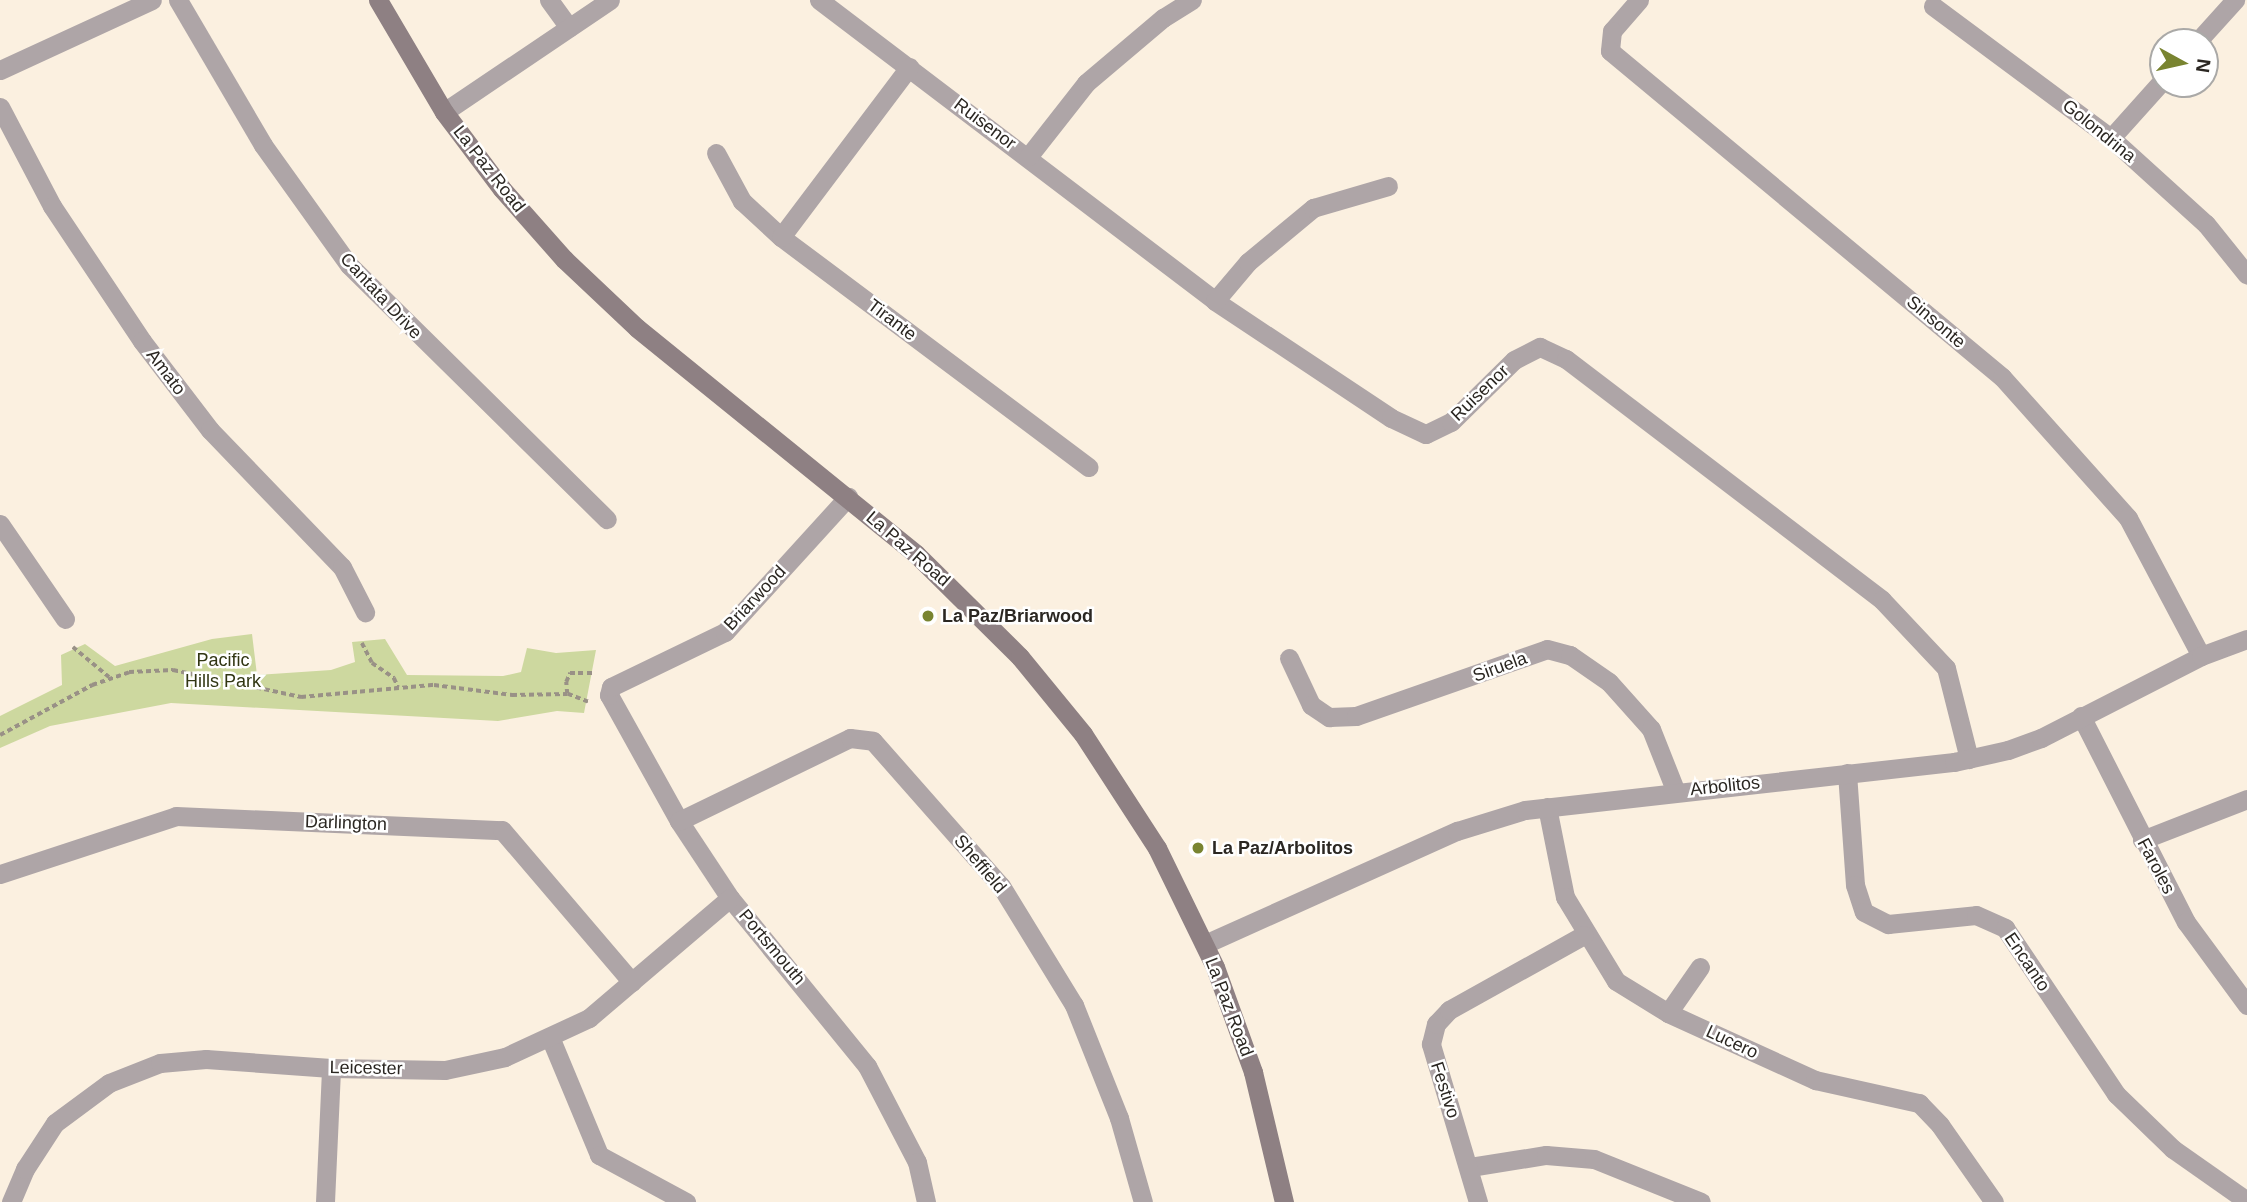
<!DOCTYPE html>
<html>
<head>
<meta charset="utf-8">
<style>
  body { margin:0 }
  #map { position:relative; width:2247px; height:1202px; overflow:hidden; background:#fbf0e0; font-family:Arial,sans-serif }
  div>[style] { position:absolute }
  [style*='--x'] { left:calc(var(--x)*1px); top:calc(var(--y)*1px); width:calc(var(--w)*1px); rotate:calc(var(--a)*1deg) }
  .green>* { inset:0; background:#cdd89f }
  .path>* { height:3.5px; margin-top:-1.75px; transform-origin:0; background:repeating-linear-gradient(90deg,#999186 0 5px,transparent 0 8.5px) }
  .minor>* { height:19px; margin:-9.5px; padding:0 9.5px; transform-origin:9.5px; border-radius:9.5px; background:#aea5a7 }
  .tertiary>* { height:19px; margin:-9.5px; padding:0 9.5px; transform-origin:9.5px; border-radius:9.5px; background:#aea5a7 }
  .secondary>* { height:19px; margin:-9.5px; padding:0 9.5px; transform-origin:9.5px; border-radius:9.5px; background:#8e8083 }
  .dots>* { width:19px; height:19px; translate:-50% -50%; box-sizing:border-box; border:4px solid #fff; border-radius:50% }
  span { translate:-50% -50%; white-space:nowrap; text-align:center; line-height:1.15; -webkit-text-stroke:5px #fff; paint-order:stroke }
  .street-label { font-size:18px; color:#2b2722 }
  .poi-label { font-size:18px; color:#2b2722; font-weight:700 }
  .left { translate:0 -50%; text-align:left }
  .park-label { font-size:18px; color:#313613 }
  .north { position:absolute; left:2149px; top:28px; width:70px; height:70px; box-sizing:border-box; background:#fff; border:2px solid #aaa9a7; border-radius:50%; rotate:98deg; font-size:19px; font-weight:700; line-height:28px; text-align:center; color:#2b2722 }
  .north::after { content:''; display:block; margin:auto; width:24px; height:32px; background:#798431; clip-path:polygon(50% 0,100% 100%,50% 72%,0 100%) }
</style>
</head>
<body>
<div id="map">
  <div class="green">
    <i style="clip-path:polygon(252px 634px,257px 675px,331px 670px,355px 662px,352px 642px,385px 639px,407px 675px,503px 676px,521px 672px,527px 648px,556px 653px,596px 650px,584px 713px,557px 711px,498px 721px,171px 703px,50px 726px,0 748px,0 716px,62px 685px,61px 655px,85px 644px,115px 666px,212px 639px)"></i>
  </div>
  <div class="path">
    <i style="--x:362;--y:643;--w:22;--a:63"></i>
    <i style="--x:372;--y:663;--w:27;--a:34"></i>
    <i style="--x:394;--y:678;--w:10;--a:66"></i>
    <i style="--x:73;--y:647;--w:47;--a:39.8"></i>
    <i style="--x:588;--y:702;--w:22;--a:-159"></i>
    <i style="--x:567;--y:694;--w:12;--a:-95"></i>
    <i style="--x:566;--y:682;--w:10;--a:-66"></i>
    <i style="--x:570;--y:673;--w:24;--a:0"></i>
    <i style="--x:0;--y:735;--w:105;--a:-28.5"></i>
    <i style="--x:92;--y:685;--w:39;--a:-19"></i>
    <i style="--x:129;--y:672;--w:44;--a:-2.6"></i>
    <i style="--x:173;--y:670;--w:131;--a:11.9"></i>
    <i style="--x:301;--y:697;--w:134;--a:-5.2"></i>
    <i style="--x:434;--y:685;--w:79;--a:7.3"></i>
    <i style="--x:512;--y:695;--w:55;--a:-1"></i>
  </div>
  <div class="minor">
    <i style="--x:178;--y:0;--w:168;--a:59.6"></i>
    <i style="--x:263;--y:145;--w:148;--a:54.4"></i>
    <i style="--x:349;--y:265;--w:362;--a:44.6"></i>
    <i style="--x:549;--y:0;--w:34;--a:54"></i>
    <i style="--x:819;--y:0;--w:497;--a:37.2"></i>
    <i style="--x:1215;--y:301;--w:211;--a:33.6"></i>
    <i style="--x:1391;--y:418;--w:38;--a:25"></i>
    <i style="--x:1426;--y:434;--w:28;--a:-26"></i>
    <i style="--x:1451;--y:422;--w:88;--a:-44.5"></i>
    <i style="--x:1514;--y:360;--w:29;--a:-27"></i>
    <i style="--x:1540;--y:347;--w:29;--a:25"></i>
    <i style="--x:1566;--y:359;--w:397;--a:37.3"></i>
    <i style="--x:1882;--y:600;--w:93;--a:46.7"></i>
    <i style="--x:1946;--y:668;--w:94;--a:75.8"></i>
    <i style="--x:1639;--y:0;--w:41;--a:131.1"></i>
    <i style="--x:1612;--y:31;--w:20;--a:96"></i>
    <i style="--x:1610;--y:51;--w:510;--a:39.75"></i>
    <i style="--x:2002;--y:377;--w:189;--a:48.2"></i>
    <i style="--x:2128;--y:518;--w:156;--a:62.1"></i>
    <i style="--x:1933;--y:6;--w:222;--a:36.6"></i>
    <i style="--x:2111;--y:138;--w:128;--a:42.2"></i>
    <i style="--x:2206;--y:224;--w:65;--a:51.2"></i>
    <i style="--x:2197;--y:42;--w:57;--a:-47.9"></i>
    <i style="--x:0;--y:70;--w:167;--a:-24.7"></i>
    <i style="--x:0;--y:107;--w:112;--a:62.3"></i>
    <i style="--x:52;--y:206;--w:162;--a:56.3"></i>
    <i style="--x:142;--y:341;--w:112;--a:52.6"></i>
    <i style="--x:210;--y:430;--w:190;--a:46.1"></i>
    <i style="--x:342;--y:567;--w:51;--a:62.9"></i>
    <i style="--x:444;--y:112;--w:200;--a:-34"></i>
    <i style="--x:2111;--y:138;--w:78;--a:-48.1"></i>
    <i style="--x:716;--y:153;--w:55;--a:61.6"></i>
    <i style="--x:742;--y:201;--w:53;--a:42.7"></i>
    <i style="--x:781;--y:237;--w:384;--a:36.8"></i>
    <i style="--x:1028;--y:157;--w:94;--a:-51.9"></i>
    <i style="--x:1086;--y:83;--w:101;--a:-40.2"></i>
    <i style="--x:1163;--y:18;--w:34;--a:-32"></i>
    <i style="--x:781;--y:237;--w:213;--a:-53"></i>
    <i style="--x:1215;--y:301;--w:51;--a:-49.8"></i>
    <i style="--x:1248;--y:262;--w:85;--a:-39.7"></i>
    <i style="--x:1313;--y:208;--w:78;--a:-16.3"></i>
    <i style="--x:0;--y:524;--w:115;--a:55.6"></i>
    <i style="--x:1289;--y:658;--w:52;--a:64.9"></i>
    <i style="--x:1311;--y:705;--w:22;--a:34"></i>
    <i style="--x:1329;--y:717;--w:27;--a:-2"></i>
    <i style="--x:1356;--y:716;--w:202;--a:-19.3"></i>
    <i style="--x:1547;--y:649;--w:24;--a:15"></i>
    <i style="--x:1570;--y:655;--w:47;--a:34.7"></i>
    <i style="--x:1609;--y:682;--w:63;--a:48.2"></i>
    <i style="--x:1651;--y:729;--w:68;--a:68.4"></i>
    <i style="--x:609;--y:695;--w:144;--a:60.9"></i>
    <i style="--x:679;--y:821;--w:92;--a:56.5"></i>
    <i style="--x:730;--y:898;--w:217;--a:50.8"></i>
    <i style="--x:867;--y:1066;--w:108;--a:62.5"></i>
    <i style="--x:917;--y:1162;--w:41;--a:77.3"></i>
    <i style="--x:2081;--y:716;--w:231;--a:63"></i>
    <i style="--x:2186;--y:922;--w:103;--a:53.7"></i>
    <i style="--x:1847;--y:773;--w:112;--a:85.9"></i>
    <i style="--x:1855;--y:885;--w:28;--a:72"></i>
    <i style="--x:1864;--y:912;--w:27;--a:27"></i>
    <i style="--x:1888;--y:924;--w:88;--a:-5.8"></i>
    <i style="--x:1976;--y:915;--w:32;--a:24"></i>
    <i style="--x:2005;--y:928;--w:200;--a:56.2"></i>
    <i style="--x:2116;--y:1094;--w:79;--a:44"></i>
    <i style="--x:2173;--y:1149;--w:90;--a:35.1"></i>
    <i style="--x:1547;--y:807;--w:92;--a:78.7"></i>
    <i style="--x:1565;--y:897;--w:98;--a:58.7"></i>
    <i style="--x:1616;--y:981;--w:61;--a:31.6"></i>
    <i style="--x:1668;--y:1013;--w:162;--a:24.5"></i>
    <i style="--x:1815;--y:1080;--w:107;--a:12.5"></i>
    <i style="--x:1919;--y:1103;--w:30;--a:46"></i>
    <i style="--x:1940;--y:1125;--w:94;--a:55"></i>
    <i style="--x:679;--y:821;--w:190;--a:-25.9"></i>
    <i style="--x:850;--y:738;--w:23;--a:7"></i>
    <i style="--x:873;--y:741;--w:193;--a:48.6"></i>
    <i style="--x:1001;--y:886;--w:140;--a:58.5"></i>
    <i style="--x:1074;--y:1005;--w:122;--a:68.3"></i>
    <i style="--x:1119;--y:1118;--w:87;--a:74.1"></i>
    <i style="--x:2142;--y:840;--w:113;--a:-21.3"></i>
    <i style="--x:0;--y:874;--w:185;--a:-18.2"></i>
    <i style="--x:176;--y:816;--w:326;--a:2.5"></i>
    <i style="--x:502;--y:830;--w:200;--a:49.5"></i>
    <i style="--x:1668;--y:1013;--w:56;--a:-55.2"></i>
    <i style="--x:550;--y:1037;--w:128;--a:67.4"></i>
    <i style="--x:599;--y:1155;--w:99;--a:28.4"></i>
    <i style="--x:1470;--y:1167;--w:77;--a:-9"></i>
    <i style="--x:1546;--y:1155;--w:48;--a:4.8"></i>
    <i style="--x:1594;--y:1159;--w:115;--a:21.9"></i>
    <i style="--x:11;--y:1202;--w:36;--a:-67"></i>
    <i style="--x:25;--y:1169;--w:55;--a:-56.9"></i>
    <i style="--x:55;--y:1123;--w:67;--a:-36.5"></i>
    <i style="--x:109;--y:1083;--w:55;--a:-21.4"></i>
    <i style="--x:160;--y:1063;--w:46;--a:-5"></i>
    <i style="--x:206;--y:1059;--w:125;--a:4.1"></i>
    <i style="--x:331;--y:1068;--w:114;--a:1"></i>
    <i style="--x:445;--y:1070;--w:61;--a:-12.2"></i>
    <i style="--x:505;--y:1057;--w:93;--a:-24.9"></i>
    <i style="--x:589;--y:1018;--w:185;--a:-40.4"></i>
    <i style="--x:325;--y:1202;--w:134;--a:-87.4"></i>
    <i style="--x:1478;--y:1202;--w:165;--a:-106.6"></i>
    <i style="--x:1431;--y:1044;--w:21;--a:-76"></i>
    <i style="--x:1436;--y:1024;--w:19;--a:-47"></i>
    <i style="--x:1449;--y:1010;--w:154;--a:-29.1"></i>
  </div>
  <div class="tertiary">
    <i style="--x:609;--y:695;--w:8;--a:-76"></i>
    <i style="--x:611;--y:687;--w:127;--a:-25.8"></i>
    <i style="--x:725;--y:632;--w:183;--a:-47.7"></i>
    <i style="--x:1205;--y:944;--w:276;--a:-24.2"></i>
    <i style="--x:1457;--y:831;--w:71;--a:-17.2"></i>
    <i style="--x:1525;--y:810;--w:432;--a:-6.4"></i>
    <i style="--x:1954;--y:762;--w:55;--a:-12.5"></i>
    <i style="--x:2008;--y:750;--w:35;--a:-20"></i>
    <i style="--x:2041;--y:738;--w:180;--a:-27.1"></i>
    <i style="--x:2201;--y:656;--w:49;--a:-20.3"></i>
  </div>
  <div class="secondary">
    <i style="--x:378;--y:0;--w:130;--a:59.5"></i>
    <i style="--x:444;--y:112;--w:96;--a:53"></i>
    <i style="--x:502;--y:189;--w:94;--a:48.5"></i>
    <i style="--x:564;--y:259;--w:100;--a:43.4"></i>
    <i style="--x:637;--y:328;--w:359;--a:39"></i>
    <i style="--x:916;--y:554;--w:146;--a:44.7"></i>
    <i style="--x:1020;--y:657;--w:99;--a:50.7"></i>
    <i style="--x:1083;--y:734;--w:136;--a:57"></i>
    <i style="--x:1157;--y:848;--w:132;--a:64"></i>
    <i style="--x:1215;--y:967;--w:112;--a:70.1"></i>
    <i style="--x:1253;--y:1072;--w:134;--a:76.6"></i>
  </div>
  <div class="dots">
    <i style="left:928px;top:616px;background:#798431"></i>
    <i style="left:1198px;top:848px;background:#798431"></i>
  </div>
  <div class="street-label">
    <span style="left:985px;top:124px;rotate:37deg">Ruisenor</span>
    <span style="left:2099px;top:131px;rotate:39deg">Golondrina</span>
    <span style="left:489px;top:169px;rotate:52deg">La Paz Road</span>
    <span style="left:381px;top:296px;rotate:47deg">Cantata Drive</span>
    <span style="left:892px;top:320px;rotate:37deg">Tirante</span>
    <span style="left:1936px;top:322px;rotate:40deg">Sinsonte</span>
    <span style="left:166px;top:372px;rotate:53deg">Amato</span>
    <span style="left:1480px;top:393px;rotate:-44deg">Ruisenor</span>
    <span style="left:908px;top:549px;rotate:41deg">La Paz Road</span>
    <span style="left:755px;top:598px;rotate:-47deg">Briarwood</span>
    <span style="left:1500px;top:667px;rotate:-20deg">Siruela</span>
    <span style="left:1725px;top:786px;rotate:-6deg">Arbolitos</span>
    <span style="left:346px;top:823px;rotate:2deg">Darlington</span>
    <span style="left:980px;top:864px;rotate:50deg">Sheffield</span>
    <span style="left:2156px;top:866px;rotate:62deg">Faroles</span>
    <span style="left:772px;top:947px;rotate:50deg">Portsmouth</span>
    <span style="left:2027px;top:962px;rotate:56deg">Encanto</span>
    <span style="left:1229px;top:1007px;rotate:69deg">La Paz Road</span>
    <span style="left:1732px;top:1042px;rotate:25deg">Lucero</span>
    <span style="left:366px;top:1068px;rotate:1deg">Leicester</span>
    <span style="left:1445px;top:1090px;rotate:72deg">Festivo</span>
  </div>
  <div class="poi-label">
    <span class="left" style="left:942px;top:616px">La Paz/Briarwood</span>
    <span class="left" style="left:1212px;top:848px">La Paz/Arbolitos</span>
  </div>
  <div class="park-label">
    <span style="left:223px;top:671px">Pacific<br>Hills Park</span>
  </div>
  <div class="north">N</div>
</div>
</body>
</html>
